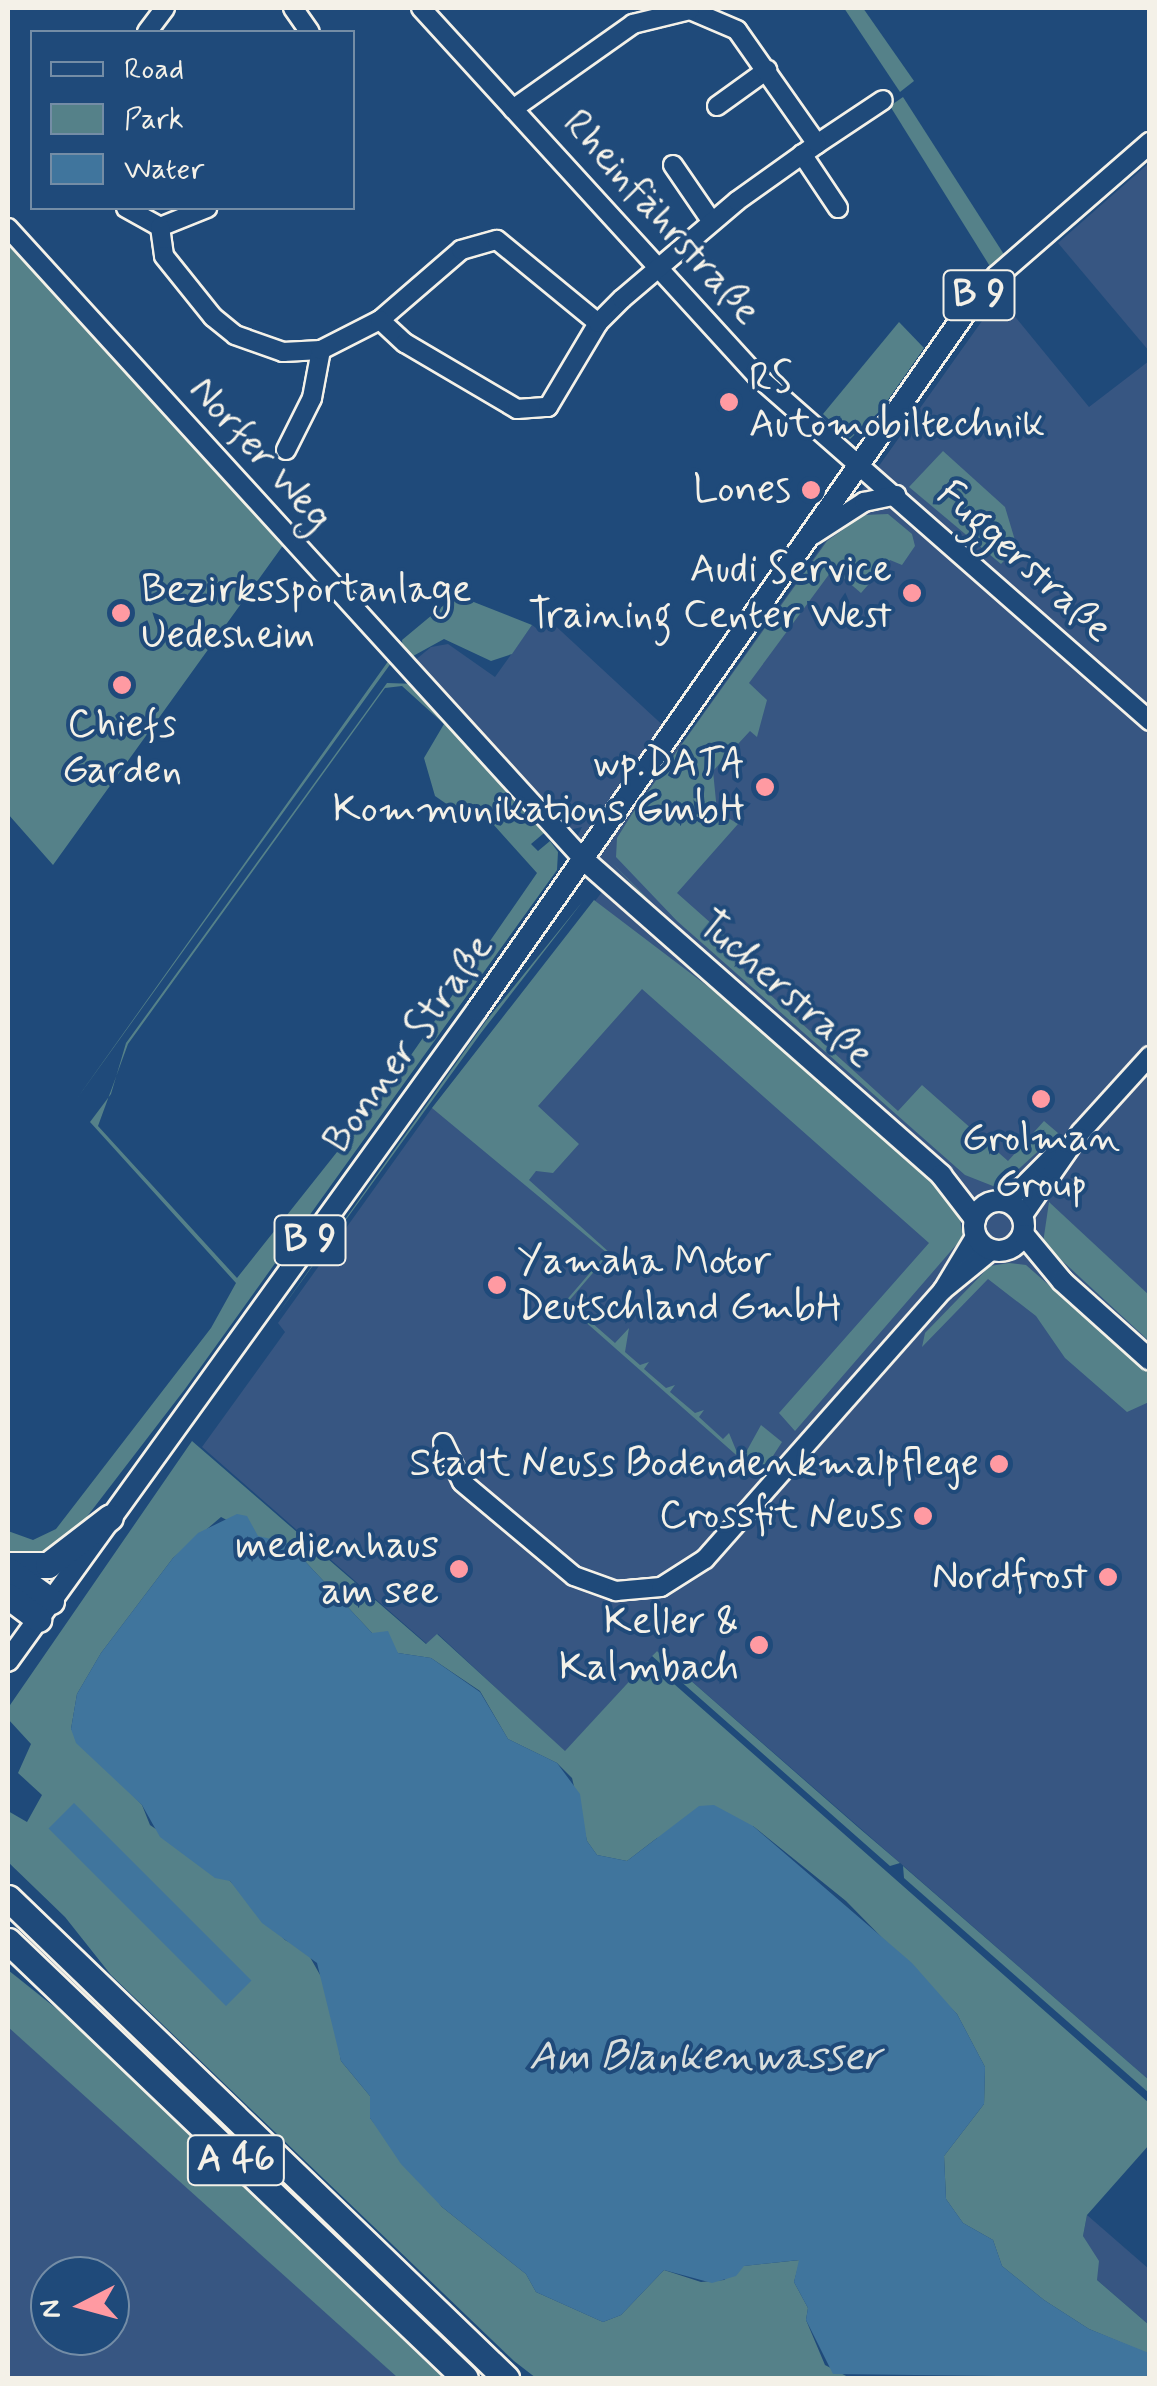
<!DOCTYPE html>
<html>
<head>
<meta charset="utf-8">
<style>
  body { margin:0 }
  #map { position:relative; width:1157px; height:2386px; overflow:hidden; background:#1f4a7a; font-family:Mynerve,sans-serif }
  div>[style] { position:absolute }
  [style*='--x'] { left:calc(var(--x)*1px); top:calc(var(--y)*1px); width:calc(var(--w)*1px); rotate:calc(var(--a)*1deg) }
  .built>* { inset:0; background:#375682 }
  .green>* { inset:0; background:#558189 }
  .water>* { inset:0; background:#40759d; transform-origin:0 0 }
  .roads { filter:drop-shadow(2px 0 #f4f1e8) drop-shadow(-2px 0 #f4f1e8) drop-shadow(0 2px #f4f1e8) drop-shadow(0 -2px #f4f1e8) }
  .minor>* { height:18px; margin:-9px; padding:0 9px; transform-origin:9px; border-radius:9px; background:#1f4a7a }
  .major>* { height:20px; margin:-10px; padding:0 10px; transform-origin:10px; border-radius:10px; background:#1f4a7a }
  .major>.ring { margin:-10px; padding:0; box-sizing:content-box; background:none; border:20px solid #1f4a7a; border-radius:50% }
  .highway>* { height:25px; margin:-12.5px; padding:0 12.5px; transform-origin:12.5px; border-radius:12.5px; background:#1f4a7a }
  .dots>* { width:28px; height:28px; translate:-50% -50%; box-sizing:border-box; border:5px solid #1f4a7a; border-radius:50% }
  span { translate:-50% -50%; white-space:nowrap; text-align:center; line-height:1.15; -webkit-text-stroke:8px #1f4a7a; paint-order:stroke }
  .shield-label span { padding:2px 8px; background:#1f4a7a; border:2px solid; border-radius:8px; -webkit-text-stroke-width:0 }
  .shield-label { font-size:38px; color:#f4f1e8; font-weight:700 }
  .street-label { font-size:40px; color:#f4f1e8 }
  .poi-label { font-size:40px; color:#f4f1e8 }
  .left { translate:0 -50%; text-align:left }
  .right { translate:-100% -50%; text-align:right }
  .water-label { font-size:42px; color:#d9dedd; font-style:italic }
  .frame { position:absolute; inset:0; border:10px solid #f4f1e8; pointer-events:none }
  .legend { position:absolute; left:30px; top:30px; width:325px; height:180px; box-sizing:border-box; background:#1f4a7a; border:2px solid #748da6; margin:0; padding:12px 18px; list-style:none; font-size:30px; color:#f4f1e8 }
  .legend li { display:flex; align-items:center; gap:20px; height:50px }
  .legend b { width:50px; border:2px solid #748da6 }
  .north { position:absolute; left:30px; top:2256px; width:100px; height:100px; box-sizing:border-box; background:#1f4a7a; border:2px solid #748da6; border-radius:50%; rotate:264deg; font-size:28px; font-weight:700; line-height:40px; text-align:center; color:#f4f1e8 }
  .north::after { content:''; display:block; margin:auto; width:35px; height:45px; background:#ff9aa2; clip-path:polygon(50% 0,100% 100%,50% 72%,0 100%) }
</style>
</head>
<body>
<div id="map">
  <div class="built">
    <i style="clip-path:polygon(1149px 163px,1149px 351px,1058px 243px)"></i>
    <i style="clip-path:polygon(999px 297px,1089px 407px,1149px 361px,1149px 2080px,657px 1651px,565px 1752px,438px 1634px,427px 1644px,202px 1447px,285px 1332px,278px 1323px,432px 1108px,617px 873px,577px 837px,582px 827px,569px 830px,408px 666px,431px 647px,448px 644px,495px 677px,532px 625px,540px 631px,548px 619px,682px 743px)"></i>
    <i style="clip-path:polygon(evenodd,8px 2027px,175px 2173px,398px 2378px,8px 2378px,8px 2027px,50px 2276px,110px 2276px,110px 2336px,50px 2336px,50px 2276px)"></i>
    <i style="clip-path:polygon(1087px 2215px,1149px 2269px,1149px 2325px,1097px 2280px,1083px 2236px)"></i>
  </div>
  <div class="green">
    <i style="clip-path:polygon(844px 8px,863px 8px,914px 81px,900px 92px)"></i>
    <i style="clip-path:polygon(903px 97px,1005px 256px,991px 268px,890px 106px)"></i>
    <i style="clip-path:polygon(8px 234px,394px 659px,78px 1097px,389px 660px,284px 544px,53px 865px,8px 814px)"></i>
    <i style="clip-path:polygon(899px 322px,924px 348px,881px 410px,850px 439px,823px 414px)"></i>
    <i style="clip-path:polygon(943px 451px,1005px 507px,1017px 547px,1001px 564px,909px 487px)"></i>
    <i style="clip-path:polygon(888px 514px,912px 534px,915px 546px,902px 565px,890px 560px,861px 593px,833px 569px,749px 683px,767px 700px,757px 737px,750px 731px,713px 771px,717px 811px,738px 824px,677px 893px,739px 948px,744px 971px,898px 1111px,922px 1085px,1008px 1161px,1044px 1121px,1058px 1133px,998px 1188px,965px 1175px,677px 921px,616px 857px,617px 838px,632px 814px,827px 541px,864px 515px)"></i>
    <i style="clip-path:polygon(456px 595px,532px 625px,512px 654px,491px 661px,444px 639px,404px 661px,402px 640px)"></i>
    <i style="clip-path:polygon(evenodd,387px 683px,417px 684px,544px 833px,531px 844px,538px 851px,550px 841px,558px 852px,557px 870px,185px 1389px,66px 1544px,52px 1555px,8px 1553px,8px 1531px,33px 1540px,56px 1529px,211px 1328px,236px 1283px,90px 1122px,111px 1094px,126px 1043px,387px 683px,402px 686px,444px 724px,424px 758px,435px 796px,451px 807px,475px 804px,537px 873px,391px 1084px,237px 1278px,98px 1126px,128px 1044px,385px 688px,402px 686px)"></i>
    <i style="clip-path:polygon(612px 863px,659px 910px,971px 1187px,658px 911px)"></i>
    <i style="clip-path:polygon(594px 900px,735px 1007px,957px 1202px,963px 1237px,795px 1431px,779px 1413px,929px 1243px,642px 989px,538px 1106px,579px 1144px,553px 1173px,536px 1171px,529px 1180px,610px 1253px,568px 1302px,615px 1343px,629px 1328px,625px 1352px,640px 1365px,649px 1362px,644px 1369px,666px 1388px,675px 1385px,670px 1392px,695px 1413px,704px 1410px,699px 1417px,723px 1439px,729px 1433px,736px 1450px,745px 1454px,761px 1425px,782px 1442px,760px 1476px,564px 1303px,607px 1253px,432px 1108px)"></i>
    <i style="clip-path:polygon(583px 901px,481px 1033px,275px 1318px,486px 1021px)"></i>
    <i style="clip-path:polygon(1049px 1202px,1149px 1295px,1149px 1341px,1043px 1243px)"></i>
    <i style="clip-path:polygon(1009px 1263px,1026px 1265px,1149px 1373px,1149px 1402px,1127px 1412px,1065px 1358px,1036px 1316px,988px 1279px,922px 1347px,925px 1333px,990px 1266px)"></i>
    <i style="clip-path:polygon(192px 1441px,426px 1644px,437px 1634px,565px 1751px,648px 1661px,1149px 2103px,1149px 2145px,1087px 2215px,1083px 2236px,1099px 2261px,1097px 2280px,1149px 2325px,1149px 2354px,1089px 2329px,1044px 2300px,1002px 2266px,993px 2240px,963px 2223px,946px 2199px,944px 2156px,984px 2104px,985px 2067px,957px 2014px,846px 1901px,753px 1826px,657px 1838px,627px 1861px,597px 1855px,587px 1841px,572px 1778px,557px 1763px,508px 1739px,480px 1691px,431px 1658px,398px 1653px,372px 1633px,288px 1543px,271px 1543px,221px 1517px,173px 1558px,101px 1653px,77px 1694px,71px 1729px,142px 1805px,150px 1825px,230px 1881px,285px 1940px,306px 1950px,328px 1989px,341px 2061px,370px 2096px,370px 2118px,442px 2207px,526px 2274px,536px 2292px,603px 2322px,621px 2315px,664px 2270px,701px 2282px,724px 2280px,743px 2266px,800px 2260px,794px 2282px,808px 2308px,806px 2320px,825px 2365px,850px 2378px,536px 2378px,514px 2361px,111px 1975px,65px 1917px,8px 1862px,8px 1811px,27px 1822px,42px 1795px,18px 1773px,31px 1744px,8px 1719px,8px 1708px)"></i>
    <i style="clip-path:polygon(657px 1651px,859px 1828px,900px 1863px,890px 1866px,652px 1656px)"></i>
    <i style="clip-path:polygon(903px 1866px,1149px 2080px,1149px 2093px,904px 1878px)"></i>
    <i style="clip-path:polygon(8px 1970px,67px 2017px,443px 2378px,398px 2378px,8px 2027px)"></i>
  </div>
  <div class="water">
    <i style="clip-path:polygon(237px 1514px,247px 1516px,258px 1536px,288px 1543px,372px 1633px,388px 1631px,398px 1653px,431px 1658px,480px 1692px,508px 1739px,557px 1763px,580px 1794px,587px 1841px,597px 1855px,627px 1861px,699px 1806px,714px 1805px,753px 1826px,912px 1963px,957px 2014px,985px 2067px,984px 2104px,944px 2156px,946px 2199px,963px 2223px,993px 2240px,1002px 2266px,1044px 2300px,1089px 2329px,1149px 2353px,1149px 2378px,833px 2374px,806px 2320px,808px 2308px,794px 2282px,799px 2260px,744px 2266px,736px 2276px,712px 2283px,664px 2270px,621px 2315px,603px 2322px,536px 2292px,526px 2274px,442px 2207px,401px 2164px,370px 2118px,370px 2096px,341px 2061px,317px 1963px,262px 1923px,230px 1881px,215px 1878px,160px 1837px,142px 1805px,76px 1743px,71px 1729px,77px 1694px,101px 1653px,173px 1558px,198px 1533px)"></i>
    <i style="left:74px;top:1803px;width:251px;height:36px;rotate:45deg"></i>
  </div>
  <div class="roads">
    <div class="minor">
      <i style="--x:293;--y:8;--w:29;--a:55"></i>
      <i style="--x:421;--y:8;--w:498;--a:47.6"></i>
      <i style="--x:757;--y:376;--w:523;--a:41.28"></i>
      <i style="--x:147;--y:32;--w:30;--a:-53"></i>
      <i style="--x:717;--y:106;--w:62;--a:-35.8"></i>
      <i style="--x:817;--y:144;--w:79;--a:-33.7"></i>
      <i style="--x:802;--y:154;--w:65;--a:56.3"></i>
      <i style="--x:673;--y:165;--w:69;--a:55.6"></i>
      <i style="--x:126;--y:208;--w:39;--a:29"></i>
      <i style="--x:160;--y:227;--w:51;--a:-22"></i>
      <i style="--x:160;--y:227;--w:29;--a:82"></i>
      <i style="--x:164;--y:256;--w:78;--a:51.2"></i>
      <i style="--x:213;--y:317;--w:28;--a:39"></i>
      <i style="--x:235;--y:335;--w:51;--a:19.5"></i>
      <i style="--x:283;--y:352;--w:38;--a:-3"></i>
      <i style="--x:8;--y:228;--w:854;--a:47.66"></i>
      <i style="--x:380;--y:320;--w:107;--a:-40.8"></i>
      <i style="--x:461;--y:250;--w:37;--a:-16"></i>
      <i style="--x:497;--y:240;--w:131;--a:39.4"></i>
      <i style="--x:286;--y:450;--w:58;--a:-63.4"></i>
      <i style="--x:312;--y:398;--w:49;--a:-79.4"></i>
      <i style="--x:321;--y:350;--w:66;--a:-27"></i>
      <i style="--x:380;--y:320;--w:34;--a:43"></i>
      <i style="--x:405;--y:343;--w:130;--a:30.5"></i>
      <i style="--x:517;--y:409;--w:31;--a:-4"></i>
      <i style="--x:548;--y:407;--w:98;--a:-59.2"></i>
      <i style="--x:598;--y:323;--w:34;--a:-45"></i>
      <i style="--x:622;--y:299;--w:151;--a:-40.4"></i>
      <i style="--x:737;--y:201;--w:98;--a:-35.5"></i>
      <i style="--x:817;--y:144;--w:139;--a:-125.1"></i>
      <i style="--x:737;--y:30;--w:51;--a:-156.9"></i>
      <i style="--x:690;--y:10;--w:59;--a:166.2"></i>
      <i style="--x:633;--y:24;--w:147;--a:144.7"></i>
      <i style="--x:813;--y:535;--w:61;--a:-32.9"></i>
      <i style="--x:864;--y:502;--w:33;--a:-12"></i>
      <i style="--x:1008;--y:1201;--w:71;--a:-45"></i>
      <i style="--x:1023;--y:1215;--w:101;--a:-55.1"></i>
      <i style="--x:1081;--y:1132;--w:103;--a:-47.8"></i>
      <i style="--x:943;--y:1290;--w:64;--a:-59"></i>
      <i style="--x:443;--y:1443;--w:43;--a:64"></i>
      <i style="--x:462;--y:1482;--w:146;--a:40"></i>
      <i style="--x:574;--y:1576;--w:45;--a:19.7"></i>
      <i style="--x:616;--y:1591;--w:45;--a:-5.1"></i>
      <i style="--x:661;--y:1587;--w:52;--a:-32.5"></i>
      <i style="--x:705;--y:1559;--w:359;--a:-48.5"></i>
      <i style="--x:943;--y:1290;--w:63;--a:-39.2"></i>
    </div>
    <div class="major">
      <i style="--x:583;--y:859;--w:478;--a:41.4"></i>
      <i style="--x:941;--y:1175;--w:56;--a:52.3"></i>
      <i class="ring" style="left:974px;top:1201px;width:30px;height:30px"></i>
      <i style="--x:1024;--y:1235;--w:60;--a:50.4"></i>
      <i style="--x:1062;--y:1281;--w:118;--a:41.9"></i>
      <i style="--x:8;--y:1661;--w:802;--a:-54.23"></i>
      <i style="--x:477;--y:1010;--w:852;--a:-54.99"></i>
      <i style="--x:966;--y:312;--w:48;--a:-49.3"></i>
      <i style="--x:997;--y:276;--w:203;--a:-41"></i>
    </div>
    <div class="highway">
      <i style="--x:8;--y:1565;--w:40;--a:0"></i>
      <i style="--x:48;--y:1565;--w:78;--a:-37.7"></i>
      <i style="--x:8;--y:1570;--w:53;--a:35.8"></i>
      <i style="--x:8;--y:1596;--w:38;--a:37"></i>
      <i style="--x:8;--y:1898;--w:692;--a:43.95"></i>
      <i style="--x:8;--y:1941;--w:632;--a:43.72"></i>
    </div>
  </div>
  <div class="dots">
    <i style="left:729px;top:402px;background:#ff9aa2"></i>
    <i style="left:811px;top:490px;background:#ff9aa2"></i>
    <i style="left:912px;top:593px;background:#ff9aa2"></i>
    <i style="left:121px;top:613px;background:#ff9aa2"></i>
    <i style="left:122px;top:685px;background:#ff9aa2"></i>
    <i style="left:765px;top:787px;background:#ff9aa2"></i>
    <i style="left:1041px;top:1099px;background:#ff9aa2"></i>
    <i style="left:497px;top:1285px;background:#ff9aa2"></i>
    <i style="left:999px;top:1464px;background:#ff9aa2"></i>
    <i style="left:923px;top:1516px;background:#ff9aa2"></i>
    <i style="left:459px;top:1569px;background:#ff9aa2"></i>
    <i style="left:1108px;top:1577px;background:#ff9aa2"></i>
    <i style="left:759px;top:1645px;background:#ff9aa2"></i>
  </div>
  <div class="shield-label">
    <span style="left:979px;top:295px">B 9</span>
    <span style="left:310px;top:1240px">B 9</span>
    <span style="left:236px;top:2160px">A 46</span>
  </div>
  <div class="street-label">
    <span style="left:661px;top:218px;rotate:48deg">Rheinfährstraße</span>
    <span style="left:260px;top:454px;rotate:48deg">Norfer Weg</span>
    <span style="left:1024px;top:562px;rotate:42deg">Fuggerstraße</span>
    <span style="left:785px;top:990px;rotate:41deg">Tucherstraße</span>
    <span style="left:409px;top:1044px;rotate:-54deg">Bonner Straße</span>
  </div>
  <div class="poi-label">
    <span class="left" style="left:749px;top:402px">RS<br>Automobiltechnik</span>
    <span class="right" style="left:791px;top:490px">Lones</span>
    <span class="right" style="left:892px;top:593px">Audi Service<br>Training Center West</span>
    <span class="left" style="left:141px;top:613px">Bezirkssportanlage<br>Uedesheim</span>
    <span style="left:122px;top:748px">Chiefs<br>Garden</span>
    <span class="right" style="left:745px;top:787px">wp.DATA<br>Kommunikations GmbH</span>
    <span style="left:1041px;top:1162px">Grolman<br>Group</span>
    <span class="left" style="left:517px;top:1285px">Yamaha Motor<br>Deutschland GmbH</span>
    <span class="right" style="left:979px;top:1464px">Stadt Neuss Bodendenkmalpflege</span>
    <span class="right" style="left:903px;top:1516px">Crossfit Neuss</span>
    <span class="right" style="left:439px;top:1569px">medienhaus<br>am see</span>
    <span class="right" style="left:1088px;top:1577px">Nordfrost</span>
    <span class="right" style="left:739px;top:1645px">Keller &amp;<br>Kalmbach</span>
  </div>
  <div class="water-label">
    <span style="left:705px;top:2058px">Am Blankenwasser</span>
  </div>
  <div class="frame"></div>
  <ul class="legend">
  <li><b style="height:12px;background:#1f4a7a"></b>Road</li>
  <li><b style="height:28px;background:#558189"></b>Park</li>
  <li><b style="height:28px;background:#40759d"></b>Water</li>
  </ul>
  <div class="north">N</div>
</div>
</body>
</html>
